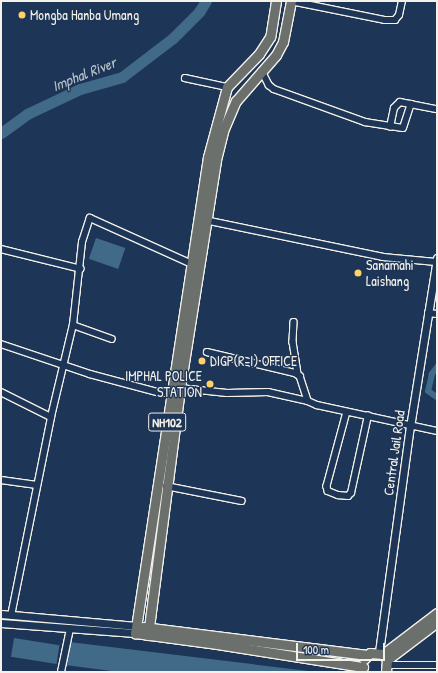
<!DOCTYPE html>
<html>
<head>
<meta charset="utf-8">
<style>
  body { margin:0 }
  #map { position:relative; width:438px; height:673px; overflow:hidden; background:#1d3557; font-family:"Patrick Hand",sans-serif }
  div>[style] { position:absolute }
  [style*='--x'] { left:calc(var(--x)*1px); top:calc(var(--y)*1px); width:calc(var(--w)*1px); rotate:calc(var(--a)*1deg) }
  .water>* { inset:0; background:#416a89; transform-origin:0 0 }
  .canal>* { height:6px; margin:-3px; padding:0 3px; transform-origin:3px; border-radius:3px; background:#416a89 }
  .river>* { height:11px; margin:-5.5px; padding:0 5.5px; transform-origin:5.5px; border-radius:5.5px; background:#416a89 }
  .roads { filter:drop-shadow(1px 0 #f4f1e8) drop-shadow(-1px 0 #f4f1e8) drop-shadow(0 1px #f4f1e8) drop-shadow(0 -1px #f4f1e8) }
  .minor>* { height:5.5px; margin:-2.75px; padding:0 2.75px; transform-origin:2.75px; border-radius:2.75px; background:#1d3557 }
  .tertiary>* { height:7px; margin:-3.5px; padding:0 3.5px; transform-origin:3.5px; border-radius:3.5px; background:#1d3557 }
  .trunk>* { height:9px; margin:-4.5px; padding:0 4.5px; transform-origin:4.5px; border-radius:4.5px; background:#6b706d }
  .dots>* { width:11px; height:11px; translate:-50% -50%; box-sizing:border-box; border:2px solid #1d3557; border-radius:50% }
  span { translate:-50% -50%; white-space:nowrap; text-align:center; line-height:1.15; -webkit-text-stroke:3px #1d3557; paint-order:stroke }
  .shield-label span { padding:1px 3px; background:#1d3557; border:1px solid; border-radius:3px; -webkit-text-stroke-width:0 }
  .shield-label { font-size:13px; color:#f4f1e8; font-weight:700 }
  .poi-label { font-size:14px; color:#f4f1e8 }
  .left { translate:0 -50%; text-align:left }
  .right { translate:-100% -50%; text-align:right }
  .street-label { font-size:14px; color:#f4f1e8 }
  .water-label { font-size:15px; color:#b5c2c7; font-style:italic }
  .frame { position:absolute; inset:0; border:2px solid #f4f1e8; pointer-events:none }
  .scale { position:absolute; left:296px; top:643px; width:89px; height:18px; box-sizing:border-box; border:2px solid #f4f1e8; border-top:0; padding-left:5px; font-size:12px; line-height:14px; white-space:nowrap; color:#f4f1e8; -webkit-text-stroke:3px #1d3557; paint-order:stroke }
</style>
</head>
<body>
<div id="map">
  <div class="water">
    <i style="left:96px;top:238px;width:31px;height:22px;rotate:19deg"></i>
    <i style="left:14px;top:638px;width:46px;height:19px;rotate:9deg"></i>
    <i style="clip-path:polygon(69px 642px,317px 672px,119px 672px,65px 665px)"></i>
  </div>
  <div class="canal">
    <i style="--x:437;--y:367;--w:9;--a:126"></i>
    <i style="--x:432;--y:374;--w:17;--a:103"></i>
    <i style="--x:428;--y:391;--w:11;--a:34"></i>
  </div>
  <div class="river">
    <i style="--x:1;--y:133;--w:32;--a:-36"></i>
    <i style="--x:27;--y:114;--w:59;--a:-25.3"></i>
    <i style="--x:80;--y:89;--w:44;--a:-15.9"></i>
    <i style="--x:122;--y:77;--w:64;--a:-37.4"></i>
    <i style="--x:173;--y:38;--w:37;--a:-45"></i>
    <i style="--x:199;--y:12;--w:13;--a:-58"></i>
  </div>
  <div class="roads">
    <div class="minor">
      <i style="--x:291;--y:1;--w:96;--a:11.4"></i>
      <i style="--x:385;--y:20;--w:10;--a:0"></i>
      <i style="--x:395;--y:20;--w:6;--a:-51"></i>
      <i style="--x:399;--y:15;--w:14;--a:-78"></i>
      <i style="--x:262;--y:71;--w:16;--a:63"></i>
      <i style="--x:269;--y:85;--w:6;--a:39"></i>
      <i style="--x:274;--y:89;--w:97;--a:19.9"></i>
      <i style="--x:365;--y:122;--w:38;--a:9"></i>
      <i style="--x:403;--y:128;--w:25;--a:-72"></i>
      <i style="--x:185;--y:78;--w:43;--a:12.1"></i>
      <i style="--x:390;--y:127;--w:19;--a:-78"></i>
      <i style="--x:394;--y:108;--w:8;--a:-45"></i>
      <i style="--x:400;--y:102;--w:38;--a:11"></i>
      <i style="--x:205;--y:220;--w:182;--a:11.7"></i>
      <i style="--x:383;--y:257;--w:53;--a:5.4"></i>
      <i style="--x:1;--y:249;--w:82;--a:14"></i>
      <i style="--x:428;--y:313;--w:9;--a:6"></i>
      <i style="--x:294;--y:322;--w:20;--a:93"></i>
      <i style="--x:293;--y:342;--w:33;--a:81"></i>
      <i style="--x:73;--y:325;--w:41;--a:19.7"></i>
      <i style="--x:1;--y:344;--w:94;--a:18.6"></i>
      <i style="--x:90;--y:374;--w:73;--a:15"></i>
      <i style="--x:161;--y:393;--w:10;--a:0"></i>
      <i style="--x:171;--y:393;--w:10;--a:-29"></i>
      <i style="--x:180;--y:388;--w:47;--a:6.1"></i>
      <i style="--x:227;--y:393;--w:41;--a:-1.4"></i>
      <i style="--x:268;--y:392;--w:41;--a:12.7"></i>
      <i style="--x:207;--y:352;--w:90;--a:13.4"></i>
      <i style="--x:295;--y:373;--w:6;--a:31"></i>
      <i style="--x:300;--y:376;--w:26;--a:72"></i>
      <i style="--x:308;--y:401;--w:10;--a:24"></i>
      <i style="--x:317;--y:405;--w:123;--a:12.2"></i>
      <i style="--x:1;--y:392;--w:56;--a:26.6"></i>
      <i style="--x:347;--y:412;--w:77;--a:105.1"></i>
      <i style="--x:327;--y:486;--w:5;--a:79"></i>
      <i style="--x:328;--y:491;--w:11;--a:22"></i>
      <i style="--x:338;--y:495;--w:10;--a:6"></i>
      <i style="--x:348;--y:496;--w:4;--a:-45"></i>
      <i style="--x:351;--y:493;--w:79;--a:-77.6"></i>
      <i style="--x:1;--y:480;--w:36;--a:8"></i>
      <i style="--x:166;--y:486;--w:77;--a:11.2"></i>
      <i style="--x:11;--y:616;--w:203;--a:-78.6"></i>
      <i style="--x:51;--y:417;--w:95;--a:-76.6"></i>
      <i style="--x:73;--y:325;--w:83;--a:-83.8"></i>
      <i style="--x:82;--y:242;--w:25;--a:-72"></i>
      <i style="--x:90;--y:218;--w:110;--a:24.2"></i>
      <i style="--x:389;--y:665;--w:48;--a:0"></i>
      <i style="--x:61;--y:672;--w:44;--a:-78.2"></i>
    </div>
    <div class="tertiary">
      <i style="--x:1;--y:614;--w:136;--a:5.1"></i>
      <i style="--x:1;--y:623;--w:134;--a:4.3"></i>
      <i style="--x:379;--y:652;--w:227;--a:-82.2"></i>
      <i style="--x:410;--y:427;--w:171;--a:-80.9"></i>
    </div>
    <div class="trunk">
      <i style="--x:276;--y:1;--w:36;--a:99"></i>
      <i style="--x:270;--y:37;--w:20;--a:123"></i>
      <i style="--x:259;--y:54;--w:46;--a:134.1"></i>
      <i style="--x:227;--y:87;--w:73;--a:105.2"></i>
      <i style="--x:208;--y:157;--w:482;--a:98.7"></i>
      <i style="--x:135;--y:633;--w:83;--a:7.6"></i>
      <i style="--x:217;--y:644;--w:148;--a:9"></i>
      <i style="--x:143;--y:627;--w:226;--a:7.1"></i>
      <i style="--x:148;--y:635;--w:249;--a:-82.6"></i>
      <i style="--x:180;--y:388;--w:231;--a:-81"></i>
      <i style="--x:216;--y:160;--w:30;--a:-76"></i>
      <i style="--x:223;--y:131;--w:33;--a:-67"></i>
      <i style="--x:236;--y:101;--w:61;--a:-49"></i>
      <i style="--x:276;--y:55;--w:15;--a:-62"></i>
      <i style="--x:283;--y:42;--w:42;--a:-79"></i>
      <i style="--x:383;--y:654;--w:68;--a:-37.2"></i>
      <i style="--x:364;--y:659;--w:8;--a:-45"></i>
      <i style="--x:370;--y:653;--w:13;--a:4"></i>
      <i style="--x:383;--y:654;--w:7;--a:56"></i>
      <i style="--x:387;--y:660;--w:12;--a:95"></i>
      <i style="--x:387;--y:660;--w:63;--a:-37.2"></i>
    </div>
  </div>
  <div class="dots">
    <i style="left:22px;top:15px;background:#ffd166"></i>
    <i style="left:358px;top:273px;background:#ffd166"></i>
    <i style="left:202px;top:361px;background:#ffd166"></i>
    <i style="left:210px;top:384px;background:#ffd166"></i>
  </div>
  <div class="shield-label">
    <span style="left:167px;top:422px">NH102</span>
  </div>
  <div class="poi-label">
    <span class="left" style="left:30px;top:15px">Mongba Hanba Umang</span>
    <span class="left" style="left:366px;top:273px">Sanamahi<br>Laishang</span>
    <span class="left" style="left:210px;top:361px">DIGP(R-I) OFFICE</span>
    <span class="right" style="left:202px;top:384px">IMPHAL POLICE<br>STATION</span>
  </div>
  <div class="street-label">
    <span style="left:394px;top:453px;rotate:-82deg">Central Jail Road</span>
  </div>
  <div class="water-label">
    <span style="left:84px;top:74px;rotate:-22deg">Imphal River</span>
  </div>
  <div class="frame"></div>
  <div class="scale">100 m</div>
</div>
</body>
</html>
